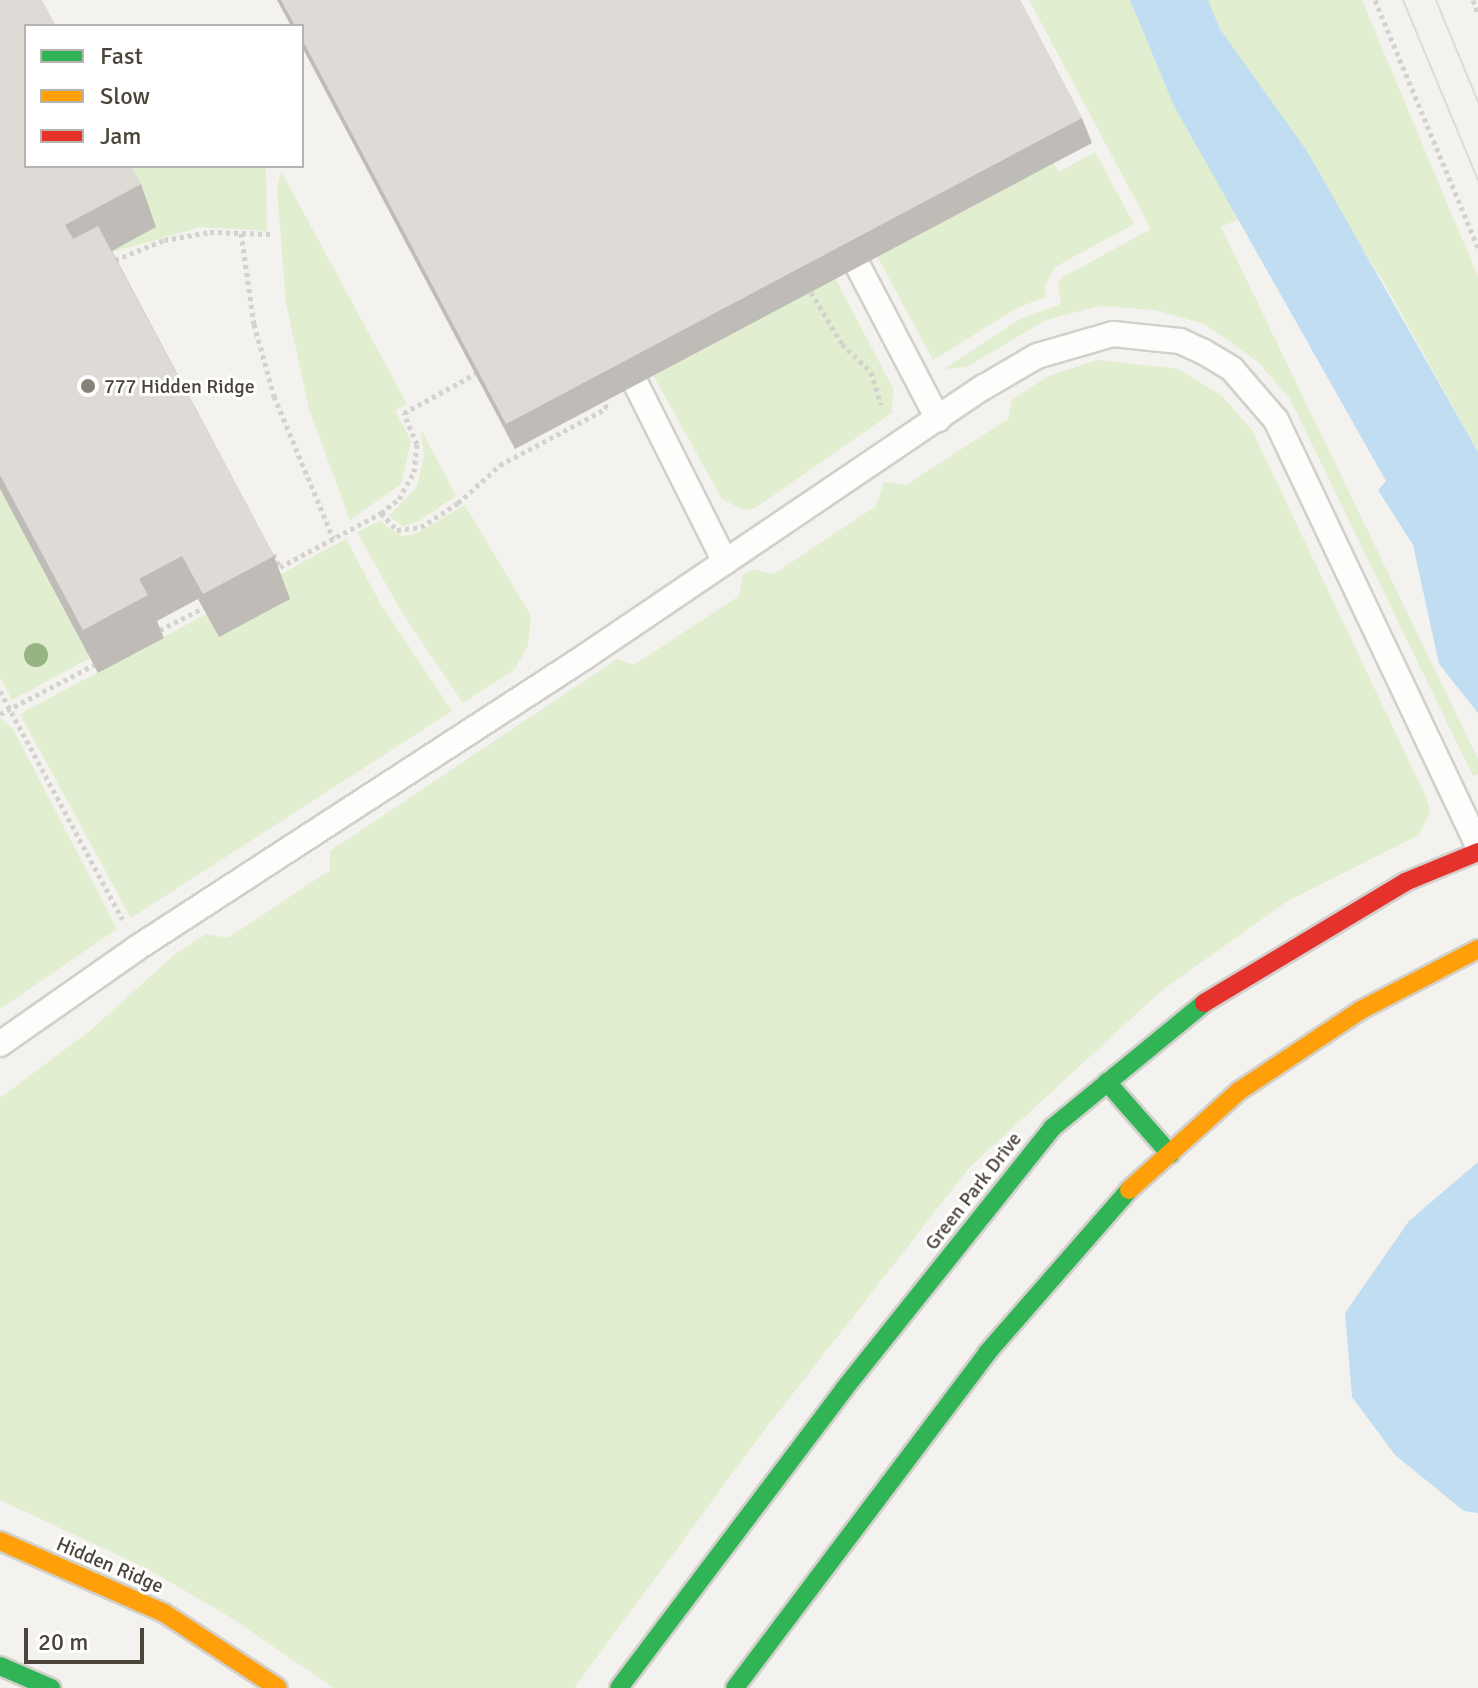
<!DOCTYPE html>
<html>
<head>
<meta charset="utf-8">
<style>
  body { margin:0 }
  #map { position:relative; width:1478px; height:1688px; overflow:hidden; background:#f4f2ee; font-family:Signika,sans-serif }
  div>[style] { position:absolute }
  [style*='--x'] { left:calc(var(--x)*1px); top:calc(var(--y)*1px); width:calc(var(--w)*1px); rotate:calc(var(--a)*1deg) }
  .green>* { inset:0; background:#e1eecf }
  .water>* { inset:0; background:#c0ddf1 }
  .path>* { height:5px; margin-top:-2.5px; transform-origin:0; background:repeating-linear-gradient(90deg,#d3d2cc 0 4px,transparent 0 8px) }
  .roads { filter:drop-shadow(2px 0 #d2d0cb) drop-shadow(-2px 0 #d2d0cb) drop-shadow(0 2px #d2d0cb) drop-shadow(0 -2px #d2d0cb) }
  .lane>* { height:24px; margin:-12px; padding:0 12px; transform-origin:12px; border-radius:12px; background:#fdfdfc }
  .fast>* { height:18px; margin:-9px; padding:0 9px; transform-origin:9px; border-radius:9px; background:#30b455 }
  .slow>* { height:18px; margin:-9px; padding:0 9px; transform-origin:9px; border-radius:9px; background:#ff9f0a }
  .jam>* { height:18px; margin:-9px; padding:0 9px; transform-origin:9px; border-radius:9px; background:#e5322d }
  .tram>* { height:2px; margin:-1px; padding:0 1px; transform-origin:1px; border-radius:1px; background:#dbdbda }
  .trees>* { width:24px; height:24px; margin:-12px; border-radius:50%; background:#96b382 }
  .wall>* { inset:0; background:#bfbcb8 }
  .building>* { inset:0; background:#dedbd6 }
  .dots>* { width:22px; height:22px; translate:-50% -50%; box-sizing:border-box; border:4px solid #fff; border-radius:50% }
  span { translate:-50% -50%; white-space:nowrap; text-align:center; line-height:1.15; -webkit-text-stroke:6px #fff; paint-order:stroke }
  .poi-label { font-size:20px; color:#4b4439 }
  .left { translate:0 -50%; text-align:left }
  .street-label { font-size:20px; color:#4b4439 }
  .legend { position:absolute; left:24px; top:24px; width:280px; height:144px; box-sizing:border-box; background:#fff; border:2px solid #b7b4b0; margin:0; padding:10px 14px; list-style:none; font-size:24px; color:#4b4439 }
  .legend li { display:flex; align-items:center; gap:16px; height:40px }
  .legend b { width:40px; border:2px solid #b7b4b0 }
  .scale { position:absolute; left:24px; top:1628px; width:120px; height:36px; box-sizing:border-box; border:4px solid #4b4439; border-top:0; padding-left:10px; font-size:24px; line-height:28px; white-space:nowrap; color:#4b4439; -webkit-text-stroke:6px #fff; paint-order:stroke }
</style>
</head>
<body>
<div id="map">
  <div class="green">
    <i style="clip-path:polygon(1029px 0,1185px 0,1137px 17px,1174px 106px,1239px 219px,1221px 227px,1478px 759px,1478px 774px,1473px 776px,1290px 399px,1257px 361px,1204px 324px,1155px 310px,1099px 306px,1046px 320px,966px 367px,944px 369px,1020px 319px,1061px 304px,1058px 283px,1063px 277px,1151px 229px)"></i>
    <i style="clip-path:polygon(1207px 0,1362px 0,1478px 277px,1478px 452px,1382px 279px,1220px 29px)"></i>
    <i style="clip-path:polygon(1095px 152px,1134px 224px,1055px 267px,1044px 287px,1046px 297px,1017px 308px,933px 360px,877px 256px,1053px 163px,1059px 172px)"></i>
    <i style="clip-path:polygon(123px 166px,266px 166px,267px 231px,201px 227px,105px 254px)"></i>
    <i style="clip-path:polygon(281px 171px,407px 404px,395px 410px,411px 441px,401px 484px,350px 520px,309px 409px,286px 303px,277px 190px)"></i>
    <i style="clip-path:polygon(835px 278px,893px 388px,892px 413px,755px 508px,744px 510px,722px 499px,653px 375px)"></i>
    <i style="clip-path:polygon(1097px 360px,1179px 369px,1222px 396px,1252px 430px,1426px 797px,1430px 812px,1419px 835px,1286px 902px,1161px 991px,969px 1168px,763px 1432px,574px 1688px,334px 1688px,230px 1617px,148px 1569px,0 1500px,0 1098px,91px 1030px,174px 955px,206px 934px,228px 938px,330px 870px,330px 851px,617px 659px,634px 665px,739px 596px,743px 575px,752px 569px,774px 574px,876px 506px,884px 482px,906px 485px,1008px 419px,1012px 400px,1048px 376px)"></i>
    <i style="clip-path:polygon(421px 429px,456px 496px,419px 521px,403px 526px,389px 516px,417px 486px,424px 456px)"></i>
    <i style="clip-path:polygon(0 489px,90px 658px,12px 700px,0 677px)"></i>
    <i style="clip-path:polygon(465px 505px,531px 616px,528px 646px,514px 670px,463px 703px,401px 611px,357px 532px,380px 521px,401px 536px,415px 534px)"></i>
    <i style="clip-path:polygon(346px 539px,380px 603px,452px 711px,131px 918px,20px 714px)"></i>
    <i style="clip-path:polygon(0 718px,13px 729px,117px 929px,0 1009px)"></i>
  </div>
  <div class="water">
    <i style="clip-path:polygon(1130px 0,1208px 0,1220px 29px,1307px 151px,1478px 452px,1478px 713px,1439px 664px,1413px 545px,1378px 490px,1386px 481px,1174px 106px)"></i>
    <i style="clip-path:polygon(1478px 1162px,1478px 1513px,1464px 1511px,1395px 1455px,1352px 1397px,1345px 1313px,1409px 1221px)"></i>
  </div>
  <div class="path">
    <i style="--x:1375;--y:0;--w:268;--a:67.4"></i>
    <i style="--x:1473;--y:0;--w:14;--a:69"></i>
    <i style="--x:241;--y:233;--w:92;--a:81.9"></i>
    <i style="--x:254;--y:324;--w:75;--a:74.5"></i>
    <i style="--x:274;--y:396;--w:154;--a:67.4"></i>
    <i style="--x:115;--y:260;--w:53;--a:-22.2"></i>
    <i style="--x:164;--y:240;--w:47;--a:-9.9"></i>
    <i style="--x:210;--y:232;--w:63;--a:1.8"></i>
    <i style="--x:811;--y:292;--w:61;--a:59.2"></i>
    <i style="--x:842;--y:344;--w:40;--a:44"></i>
    <i style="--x:871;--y:372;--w:34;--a:73"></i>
    <i style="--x:381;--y:513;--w:23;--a:-38"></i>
    <i style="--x:399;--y:499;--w:31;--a:-61"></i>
    <i style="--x:414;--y:472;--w:28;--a:-84"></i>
    <i style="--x:417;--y:444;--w:34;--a:-113"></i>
    <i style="--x:404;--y:413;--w:81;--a:-28.8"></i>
    <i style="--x:273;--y:554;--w:15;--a:62"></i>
    <i style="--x:280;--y:567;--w:115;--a:-28.1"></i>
    <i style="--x:381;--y:513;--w:23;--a:47"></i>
    <i style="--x:397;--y:530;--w:24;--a:-7"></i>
    <i style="--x:421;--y:527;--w:44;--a:-33"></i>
    <i style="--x:458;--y:503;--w:57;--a:-42.1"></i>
    <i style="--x:500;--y:465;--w:121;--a:-28"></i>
    <i style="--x:607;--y:408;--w:7;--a:-124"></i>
    <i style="--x:160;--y:630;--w:48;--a:-27.1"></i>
    <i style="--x:0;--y:691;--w:259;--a:61.8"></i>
    <i style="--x:0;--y:714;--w:106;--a:-27.5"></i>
  </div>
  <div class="roads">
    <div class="lane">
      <i style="--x:858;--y:266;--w:173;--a:62.4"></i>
      <i style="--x:636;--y:384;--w:199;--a:63.4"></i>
      <i style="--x:0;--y:1044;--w:167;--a:-35"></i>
      <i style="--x:137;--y:948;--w:532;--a:-33.03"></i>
      <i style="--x:583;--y:658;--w:484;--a:-34.1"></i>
      <i style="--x:984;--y:387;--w:61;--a:-30.3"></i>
      <i style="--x:1037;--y:356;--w:79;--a:-16.1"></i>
      <i style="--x:1113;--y:334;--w:67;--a:6"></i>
      <i style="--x:1180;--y:341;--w:26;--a:25"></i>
      <i style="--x:1204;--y:352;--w:33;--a:31"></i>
      <i style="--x:1232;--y:369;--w:67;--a:49.2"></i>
      <i style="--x:1276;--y:420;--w:471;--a:64.6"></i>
    </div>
    <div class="fast">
      <i style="--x:1107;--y:1082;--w:96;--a:48.8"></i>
      <i style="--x:0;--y:1666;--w:56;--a:23.3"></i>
      <i style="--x:619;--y:1688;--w:374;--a:-53"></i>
      <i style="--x:844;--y:1389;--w:334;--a:-51.4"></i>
      <i style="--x:1052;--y:1128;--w:197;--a:-39.4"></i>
      <i style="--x:735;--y:1688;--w:419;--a:-53"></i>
      <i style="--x:987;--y:1353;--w:216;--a:-48.9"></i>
    </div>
    <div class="slow">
      <i style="--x:1129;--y:1190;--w:148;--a:-42"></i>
      <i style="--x:1239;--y:1091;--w:146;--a:-33.6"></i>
      <i style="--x:1361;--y:1010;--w:132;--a:-27.5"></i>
      <i style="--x:0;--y:1541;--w:179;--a:23.7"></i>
      <i style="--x:164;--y:1613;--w:136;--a:33.3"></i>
    </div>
    <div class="jam">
      <i style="--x:1204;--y:1003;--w:235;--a:-31"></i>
      <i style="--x:1405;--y:882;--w:79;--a:-22.3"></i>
    </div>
  </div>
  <div class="tram">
    <i style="--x:1403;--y:0;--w:195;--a:67.4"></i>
    <i style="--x:1436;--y:0;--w:110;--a:67.6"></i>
  </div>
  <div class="trees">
    <i style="left:36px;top:655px"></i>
  </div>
  <div class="wall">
    <i style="clip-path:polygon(0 0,141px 184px,156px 227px,112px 251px,274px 556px,290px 599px,219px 637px,198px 599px,157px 621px,164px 638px,98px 673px,0 489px)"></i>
    <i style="clip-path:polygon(277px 0,1020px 0,1082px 118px,1092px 143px,515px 449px,302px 47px,302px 26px,291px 26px)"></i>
  </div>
  <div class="building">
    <i style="clip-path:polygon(0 0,42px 0,56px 26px,26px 26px,26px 166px,131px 166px,141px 184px,65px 225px,73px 239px,98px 226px,274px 556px,203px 594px,182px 556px,139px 579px,148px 595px,83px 630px,0 475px)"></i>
    <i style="clip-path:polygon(281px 0,1020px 0,1082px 118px,506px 424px,302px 39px,302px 26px,295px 26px)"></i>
  </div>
  <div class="dots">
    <i style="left:88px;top:386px;background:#868178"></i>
  </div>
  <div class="poi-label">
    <span class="left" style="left:104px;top:386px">777 Hidden Ridge</span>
  </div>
  <div class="street-label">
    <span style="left:973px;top:1191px;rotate:-52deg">Green Park Drive</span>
    <span style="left:110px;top:1565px;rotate:23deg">Hidden Ridge</span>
  </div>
  <ul class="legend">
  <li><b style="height:10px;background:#30b455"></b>Fast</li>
  <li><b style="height:10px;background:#ff9f0a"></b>Slow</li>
  <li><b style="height:10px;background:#e5322d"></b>Jam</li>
  </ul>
  <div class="scale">20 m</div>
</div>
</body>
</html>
